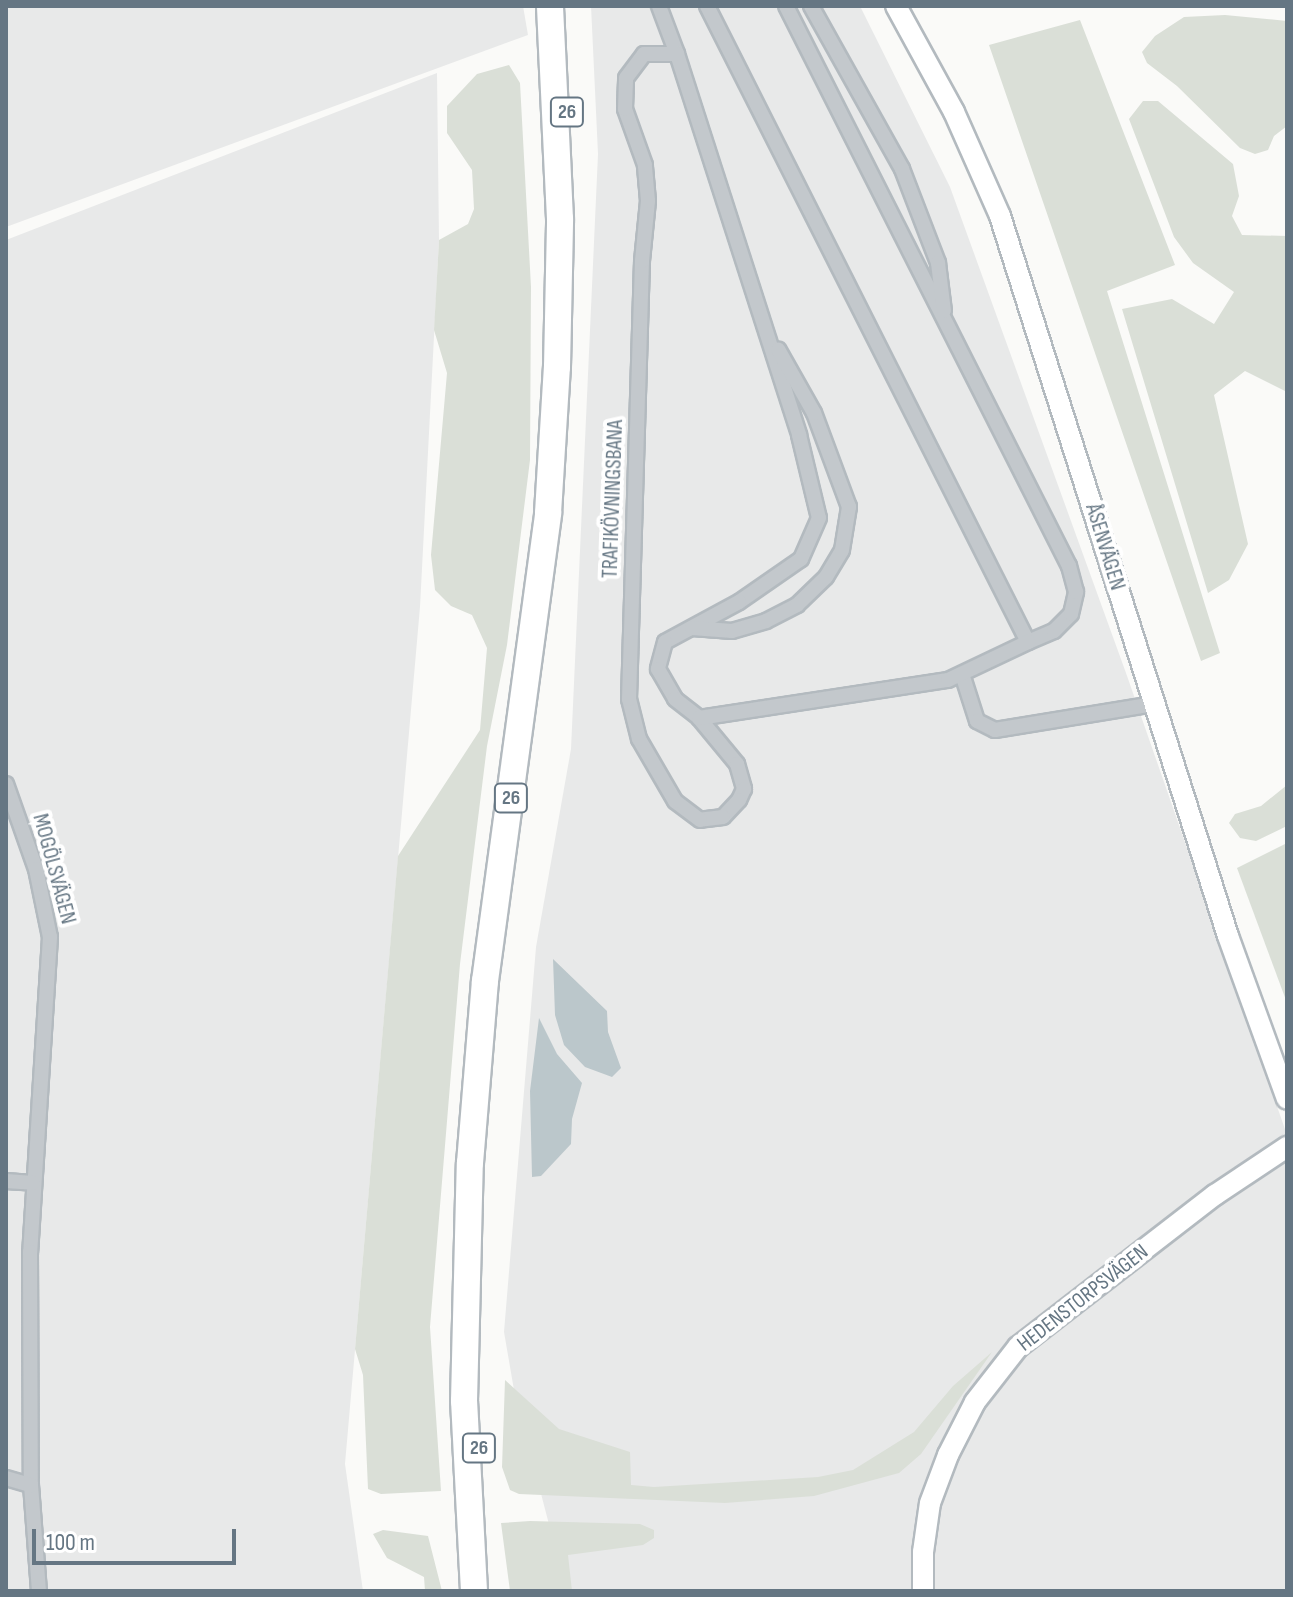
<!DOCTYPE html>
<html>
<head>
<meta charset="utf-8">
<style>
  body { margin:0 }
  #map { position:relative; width:1293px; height:1597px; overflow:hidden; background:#fafaf8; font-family:"Sofia Sans Condensed",sans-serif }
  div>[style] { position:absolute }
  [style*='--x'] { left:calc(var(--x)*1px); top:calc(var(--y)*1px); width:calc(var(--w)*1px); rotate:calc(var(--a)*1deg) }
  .built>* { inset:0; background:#e8e9e9 }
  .green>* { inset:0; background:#dadfd7 }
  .water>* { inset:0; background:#bbc7cb }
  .roads { filter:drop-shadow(2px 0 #b3babf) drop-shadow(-2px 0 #b3babf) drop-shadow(0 2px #b3babf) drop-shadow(0 -2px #b3babf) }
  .street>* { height:14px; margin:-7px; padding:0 7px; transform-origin:7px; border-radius:7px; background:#c3c8cc }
  .secondary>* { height:20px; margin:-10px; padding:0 10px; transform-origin:10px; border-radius:10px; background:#fff }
  .highway>* { height:26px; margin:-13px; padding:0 13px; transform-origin:13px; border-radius:13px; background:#fff }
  span { translate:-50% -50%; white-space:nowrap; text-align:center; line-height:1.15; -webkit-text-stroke:8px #fff; paint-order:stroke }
  .shield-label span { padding:2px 6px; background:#fff; border:2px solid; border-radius:6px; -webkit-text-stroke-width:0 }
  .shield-label { font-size:20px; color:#657683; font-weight:700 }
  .street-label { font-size:22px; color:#657683 }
  .frame { position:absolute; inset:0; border:8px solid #657683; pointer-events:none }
  .scale { position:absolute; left:32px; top:1529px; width:204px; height:36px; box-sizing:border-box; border:4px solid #657683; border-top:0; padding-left:10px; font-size:24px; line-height:28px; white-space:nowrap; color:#657683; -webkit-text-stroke:6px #fff; paint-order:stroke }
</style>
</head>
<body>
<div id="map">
  <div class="built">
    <i style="clip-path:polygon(6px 6px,523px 6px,528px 35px,6px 227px)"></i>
    <i style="clip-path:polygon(591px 6px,860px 6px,950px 187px,1126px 673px,1287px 1135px,1287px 1591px,560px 1591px,551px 1532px,514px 1390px,504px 1332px,536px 947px,571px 749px,598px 154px)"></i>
    <i style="clip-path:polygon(437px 73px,439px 240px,420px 607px,345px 1464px,363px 1591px,6px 1591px,6px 240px)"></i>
  </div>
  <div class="green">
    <i style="clip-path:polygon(1225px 15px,1287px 21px,1287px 126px,1274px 136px,1268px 150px,1255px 154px,1240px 148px,1177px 86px,1147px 63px,1142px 52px,1155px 36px,1184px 17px)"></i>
    <i style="clip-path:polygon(1080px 20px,1175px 265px,1107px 291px,1220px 653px,1201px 661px,989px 45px)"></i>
    <i style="clip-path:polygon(509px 65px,520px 83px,531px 287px,530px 460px,507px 645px,487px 746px,460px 964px,430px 1327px,441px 1491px,381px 1494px,368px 1489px,363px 1375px,355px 1349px,398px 856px,480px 730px,487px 648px,472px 615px,451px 606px,435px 590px,431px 555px,447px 373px,434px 330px,439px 240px,468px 224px,474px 209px,472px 170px,447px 133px,447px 106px,477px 74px)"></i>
    <i style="clip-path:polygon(1143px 101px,1158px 101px,1233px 164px,1239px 196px,1232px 216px,1242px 235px,1287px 236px,1287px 392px,1245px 371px,1214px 395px,1248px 544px,1229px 580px,1208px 593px,1122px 309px,1172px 299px,1214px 324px,1234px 292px,1193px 263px,1174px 237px,1129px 119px)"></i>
    <i style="clip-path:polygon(1287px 785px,1287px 826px,1256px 841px,1240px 838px,1229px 823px,1235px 814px,1261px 806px)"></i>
    <i style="clip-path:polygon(1287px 843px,1287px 1003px,1237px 868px)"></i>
    <i style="clip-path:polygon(992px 1352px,921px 1454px,899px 1473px,814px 1496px,725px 1503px,519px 1494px,510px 1490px,502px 1467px,505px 1380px,559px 1429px,630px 1452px,631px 1485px,654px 1487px,818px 1477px,853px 1470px,914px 1432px,953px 1386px)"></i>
    <i style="clip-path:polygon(530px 1521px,640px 1524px,654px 1530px,654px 1538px,643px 1545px,568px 1555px,572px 1591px,510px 1591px,501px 1523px)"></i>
    <i style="clip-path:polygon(383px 1530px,428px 1536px,442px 1591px,425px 1591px,424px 1577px,387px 1558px,373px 1534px)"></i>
  </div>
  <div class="water">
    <i style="clip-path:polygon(553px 959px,607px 1011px,608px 1032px,621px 1068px,612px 1077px,585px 1067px,564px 1045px,555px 1015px)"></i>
    <i style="clip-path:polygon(539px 1018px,557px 1054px,582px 1083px,572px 1119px,571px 1144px,541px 1176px,532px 1177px,530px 1091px)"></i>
  </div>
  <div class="roads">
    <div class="street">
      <i style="--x:659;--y:6;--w:51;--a:69.4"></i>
      <i style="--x:677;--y:54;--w:400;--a:72.2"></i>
      <i style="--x:799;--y:435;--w:85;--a:76.5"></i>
      <i style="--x:819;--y:518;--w:45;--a:113.7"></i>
      <i style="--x:801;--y:559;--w:75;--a:145.3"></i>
      <i style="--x:739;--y:602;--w:84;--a:151.6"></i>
      <i style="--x:665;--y:642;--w:28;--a:105"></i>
      <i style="--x:658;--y:669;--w:34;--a:60"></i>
      <i style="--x:675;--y:699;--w:31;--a:38"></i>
      <i style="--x:699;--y:718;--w:60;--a:50.4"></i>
      <i style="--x:737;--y:764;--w:26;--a:74"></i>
      <i style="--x:744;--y:789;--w:12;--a:114"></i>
      <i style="--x:739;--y:800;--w:23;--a:133"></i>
      <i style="--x:723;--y:817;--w:23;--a:173"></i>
      <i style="--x:700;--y:820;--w:31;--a:-143"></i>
      <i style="--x:675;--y:801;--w:72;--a:-120.1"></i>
      <i style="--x:639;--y:739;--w:41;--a:-104"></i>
      <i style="--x:629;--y:699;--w:438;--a:-88.3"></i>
      <i style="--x:642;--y:261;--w:60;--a:-84.3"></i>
      <i style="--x:648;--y:201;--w:36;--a:-95"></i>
      <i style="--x:645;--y:165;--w:59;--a:-109.7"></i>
      <i style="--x:625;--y:109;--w:31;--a:-88"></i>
      <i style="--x:626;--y:78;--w:30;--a:-53"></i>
      <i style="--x:644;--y:54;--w:33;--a:0"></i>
      <i style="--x:707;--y:6;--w:712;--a:63.22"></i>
      <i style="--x:1028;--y:642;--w:28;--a:-23"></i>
      <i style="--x:1054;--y:631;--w:24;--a:-45"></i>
      <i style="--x:1071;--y:614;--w:23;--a:-77"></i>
      <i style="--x:1076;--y:592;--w:27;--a:-105"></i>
      <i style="--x:1069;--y:566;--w:627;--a:-116.81"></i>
      <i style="--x:811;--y:6;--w:187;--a:60.8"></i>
      <i style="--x:902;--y:169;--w:101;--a:69"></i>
      <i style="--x:938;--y:263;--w:48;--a:82.9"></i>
      <i style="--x:692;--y:628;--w:40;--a:4.3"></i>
      <i style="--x:732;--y:631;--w:35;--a:-16"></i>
      <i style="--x:766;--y:621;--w:35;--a:-27"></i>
      <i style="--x:797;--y:605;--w:40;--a:-44"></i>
      <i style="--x:826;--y:577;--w:31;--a:-59"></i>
      <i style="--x:842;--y:550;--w:44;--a:-80.8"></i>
      <i style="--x:849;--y:507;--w:100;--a:-110.4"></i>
      <i style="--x:814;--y:413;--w:73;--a:-119.4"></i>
      <i style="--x:962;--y:674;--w:49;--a:72.3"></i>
      <i style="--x:977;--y:721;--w:20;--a:27"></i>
      <i style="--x:995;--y:730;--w:161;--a:-9.3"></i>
      <i style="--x:699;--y:718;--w:252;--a:-8.7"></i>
      <i style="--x:948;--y:680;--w:89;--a:-25.4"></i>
      <i style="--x:6;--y:784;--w:90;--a:70.6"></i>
      <i style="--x:36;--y:869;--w:69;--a:78.4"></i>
      <i style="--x:50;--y:937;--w:316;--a:93.6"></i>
      <i style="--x:30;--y:1252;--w:233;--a:89.8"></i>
      <i style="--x:31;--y:1485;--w:106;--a:85.7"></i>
      <i style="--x:6;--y:1181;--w:27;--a:4"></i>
      <i style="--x:6;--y:1478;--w:26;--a:16"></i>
    </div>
    <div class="secondary">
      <i style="--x:896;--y:6;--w:121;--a:61.3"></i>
      <i style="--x:954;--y:112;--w:114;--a:66.1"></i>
      <i style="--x:1000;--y:216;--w:755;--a:72.43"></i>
      <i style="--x:1228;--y:936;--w:173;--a:70.1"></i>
      <i style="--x:923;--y:1591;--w:39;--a:-90"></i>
      <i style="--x:923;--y:1552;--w:49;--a:-81.9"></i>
      <i style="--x:930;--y:1503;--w:51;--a:-69.4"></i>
      <i style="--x:948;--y:1455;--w:59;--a:-63"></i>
      <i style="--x:975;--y:1402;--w:70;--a:-52"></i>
      <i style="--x:1018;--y:1347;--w:249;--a:-37.7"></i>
      <i style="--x:1215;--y:1195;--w:87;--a:-33.7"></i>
    </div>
    <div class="highway">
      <i style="--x:474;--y:1591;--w:190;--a:-93"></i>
      <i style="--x:464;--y:1401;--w:238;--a:-88.6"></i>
      <i style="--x:470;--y:1163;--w:183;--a:-85.3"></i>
      <i style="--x:485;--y:981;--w:472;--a:-82.3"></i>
      <i style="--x:548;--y:513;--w:146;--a:-86.5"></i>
      <i style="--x:557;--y:367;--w:148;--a:-88.8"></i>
      <i style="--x:560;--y:219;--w:213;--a:-92.7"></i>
    </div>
  </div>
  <div class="shield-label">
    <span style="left:567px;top:112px">26</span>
    <span style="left:511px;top:798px">26</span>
    <span style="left:479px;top:1448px">26</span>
  </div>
  <div class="street-label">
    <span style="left:613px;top:499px;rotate:-88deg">TRAFIKÖVNINGSBANA</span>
    <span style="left:1105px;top:547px;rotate:73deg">ÅSENVÄGEN</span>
    <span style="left:54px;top:869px;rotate:75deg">MOGÖLSVÄGEN</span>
    <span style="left:1083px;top:1298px;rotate:-38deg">HEDENSTORPSVÄGEN</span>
  </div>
  <div class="frame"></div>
  <div class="scale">100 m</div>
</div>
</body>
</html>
